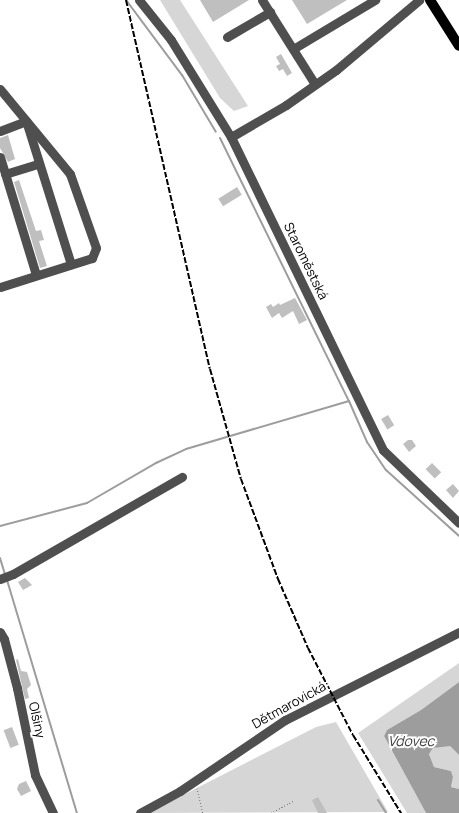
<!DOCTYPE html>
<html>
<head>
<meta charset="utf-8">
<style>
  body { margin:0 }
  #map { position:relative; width:459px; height:813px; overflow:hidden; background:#fff; font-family:Manrope,sans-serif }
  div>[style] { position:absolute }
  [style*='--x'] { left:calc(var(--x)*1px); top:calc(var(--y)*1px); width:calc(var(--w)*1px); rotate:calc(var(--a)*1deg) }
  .green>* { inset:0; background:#d6d6d6 }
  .water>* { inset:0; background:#9d9d9d }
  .stream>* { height:2px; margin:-1px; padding:0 1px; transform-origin:1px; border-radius:1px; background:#9d9d9d }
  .building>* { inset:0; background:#bfbfbf; transform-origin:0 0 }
  .path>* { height:1px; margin-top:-0.5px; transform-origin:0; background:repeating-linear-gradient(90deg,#717171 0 1px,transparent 0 3px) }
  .minor>* { height:9px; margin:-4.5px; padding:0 4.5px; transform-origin:4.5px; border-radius:4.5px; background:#4f4f4f }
  .major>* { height:10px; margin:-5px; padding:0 5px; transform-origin:5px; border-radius:5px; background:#000 }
  .rail>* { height:2px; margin-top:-1px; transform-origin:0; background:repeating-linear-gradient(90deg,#000 0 6px,transparent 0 8px) }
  span { translate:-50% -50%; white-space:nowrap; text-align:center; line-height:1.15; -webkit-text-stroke:4px #fff; paint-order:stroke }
  .street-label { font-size:13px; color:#000 }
  .water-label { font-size:14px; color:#3e3e3e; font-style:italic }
</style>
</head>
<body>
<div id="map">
  <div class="green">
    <i style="clip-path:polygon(160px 0,180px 0,248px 106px,234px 111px,220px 98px)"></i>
    <i style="clip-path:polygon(459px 663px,459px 682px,421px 710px,387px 730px,384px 736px,426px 813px,407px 813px,358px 733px)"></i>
    <i style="clip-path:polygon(336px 722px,388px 812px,148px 813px,316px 727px)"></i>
    <i style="clip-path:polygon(442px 746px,450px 746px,459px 755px,459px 789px,451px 787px,453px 777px,451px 771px,434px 767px,429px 754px,433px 748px)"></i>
  </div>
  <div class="water">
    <i style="clip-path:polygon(459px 682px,459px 755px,450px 746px,433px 748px,429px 754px,434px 767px,451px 771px,453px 777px,451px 787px,459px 789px,459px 813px,426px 813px,384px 736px,387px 730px,421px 710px)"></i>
  </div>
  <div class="stream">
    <i style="--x:126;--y:0;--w:94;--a:53.3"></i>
    <i style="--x:182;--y:75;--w:66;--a:59.2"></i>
    <i style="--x:220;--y:138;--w:293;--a:63.9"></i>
    <i style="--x:349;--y:401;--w:45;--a:66.3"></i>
    <i style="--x:367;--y:442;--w:34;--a:56"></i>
    <i style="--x:386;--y:470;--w:98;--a:42.1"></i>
    <i style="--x:0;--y:526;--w:90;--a:-14.8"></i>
    <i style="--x:87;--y:503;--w:80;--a:-30.1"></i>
    <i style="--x:156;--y:463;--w:33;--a:-25"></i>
    <i style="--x:186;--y:449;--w:170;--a:-16.4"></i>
    <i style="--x:0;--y:558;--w:17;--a:73"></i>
    <i style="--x:7;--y:580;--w:243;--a:73.3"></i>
    <i style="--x:378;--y:800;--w:15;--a:58"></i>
  </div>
  <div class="building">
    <i style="clip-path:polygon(200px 0,249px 0,213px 22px)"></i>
    <i style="clip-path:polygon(292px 0,347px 0,307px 24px)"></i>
    <i style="clip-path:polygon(281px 54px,292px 73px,287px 76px,283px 69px,279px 71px,276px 66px,280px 64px,276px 57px)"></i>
    <i style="clip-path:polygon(8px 135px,15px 159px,8px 162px,0 148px,0 138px)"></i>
    <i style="clip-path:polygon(19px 180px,36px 231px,41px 230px,44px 240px,39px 241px,47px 266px,40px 268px,14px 182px)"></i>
    <i style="left:237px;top:187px;width:9px;height:22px;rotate:58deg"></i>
    <i style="clip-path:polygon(295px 298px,307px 320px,299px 324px,293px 311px,282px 318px,279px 313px,272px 318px,266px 307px,271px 304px,273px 307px,279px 303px,280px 305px)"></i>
    <i style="left:388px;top:415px;width:12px;height:8px;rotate:59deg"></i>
    <i style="clip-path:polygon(408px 440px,412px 440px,416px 446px,409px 452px,403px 444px)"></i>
    <i style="left:432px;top:463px;width:13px;height:9px;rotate:45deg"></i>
    <i style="clip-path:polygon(453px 484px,459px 491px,453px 498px,446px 490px)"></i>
    <i style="clip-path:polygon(25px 578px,32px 585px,23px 590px,18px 582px)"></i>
    <i style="clip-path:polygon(18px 659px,21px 671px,27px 672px,31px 685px,27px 689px,29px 698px,25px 699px,16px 660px)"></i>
    <i style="left:12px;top:727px;width:19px;height:9px;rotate:69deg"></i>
    <i style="clip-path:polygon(26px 781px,31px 791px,21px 796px,17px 789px,19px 784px)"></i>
    <i style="clip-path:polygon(318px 797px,327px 813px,318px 813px,312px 800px)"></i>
  </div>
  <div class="path">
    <i style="--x:197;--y:788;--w:26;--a:77"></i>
    <i style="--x:271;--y:813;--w:25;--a:-29"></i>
  </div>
  <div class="minor">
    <i style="--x:139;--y:0;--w:51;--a:51.3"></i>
    <i style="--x:171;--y:40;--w:114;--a:58.3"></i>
    <i style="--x:231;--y:137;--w:348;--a:64.1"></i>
    <i style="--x:383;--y:450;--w:105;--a:43.8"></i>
    <i style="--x:262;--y:0;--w:99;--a:57.8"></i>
    <i style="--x:227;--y:37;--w:50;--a:-30.2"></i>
    <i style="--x:293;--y:49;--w:96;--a:-30.9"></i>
    <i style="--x:0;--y:89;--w:110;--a:50.5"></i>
    <i style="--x:70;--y:174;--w:78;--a:70.6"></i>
    <i style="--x:96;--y:248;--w:11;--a:112"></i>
    <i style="--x:92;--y:258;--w:96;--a:162.5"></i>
    <i style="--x:27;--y:124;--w:147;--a:72.6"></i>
    <i style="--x:0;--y:131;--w:28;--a:-21"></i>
    <i style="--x:231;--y:137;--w:64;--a:-30.2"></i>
    <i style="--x:286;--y:105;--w:61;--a:-35"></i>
    <i style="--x:336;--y:70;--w:109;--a:-40.1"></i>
    <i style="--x:0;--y:157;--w:123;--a:73"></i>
    <i style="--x:5;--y:174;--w:34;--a:-17"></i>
    <i style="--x:0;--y:579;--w:14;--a:-21"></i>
    <i style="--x:13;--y:574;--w:195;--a:-29.9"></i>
    <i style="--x:0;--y:632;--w:8;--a:60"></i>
    <i style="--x:4;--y:639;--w:51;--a:75.1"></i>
    <i style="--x:17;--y:688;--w:89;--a:78.3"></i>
    <i style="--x:35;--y:775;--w:42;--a:64.7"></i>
    <i style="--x:140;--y:813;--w:46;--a:-28.8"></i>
    <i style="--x:180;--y:791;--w:127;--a:-34.1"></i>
    <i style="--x:285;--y:720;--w:195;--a:-26.8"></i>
  </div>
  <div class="major">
    <i style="--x:430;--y:0;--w:54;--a:57.8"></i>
  </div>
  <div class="rail">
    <i style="--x:126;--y:0;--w:378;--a:77.2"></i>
    <i style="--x:210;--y:369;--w:114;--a:74.3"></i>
    <i style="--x:241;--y:479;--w:107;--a:69.7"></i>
    <i style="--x:278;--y:579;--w:75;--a:66.5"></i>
    <i style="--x:308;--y:648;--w:98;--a:62.7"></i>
    <i style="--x:353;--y:735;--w:92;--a:58.4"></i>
  </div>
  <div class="street-label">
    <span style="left:306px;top:261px;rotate:64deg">Staroměstská</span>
    <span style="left:289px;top:705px;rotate:-29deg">Dětmarovická</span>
    <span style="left:37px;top:720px;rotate:78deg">Olšiny</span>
  </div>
  <div class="water-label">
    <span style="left:411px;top:741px">Vdovec</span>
  </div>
</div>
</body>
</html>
